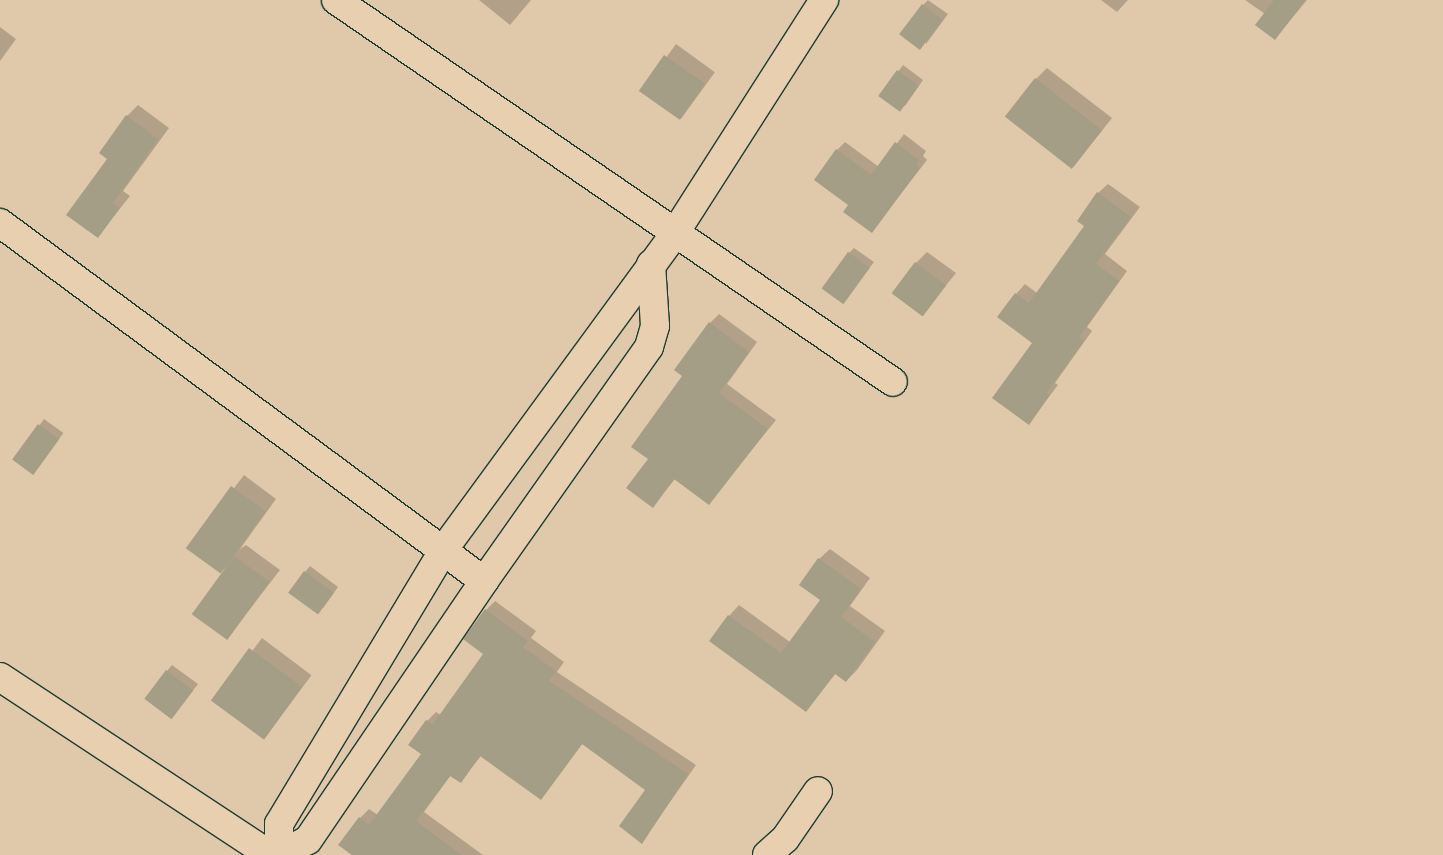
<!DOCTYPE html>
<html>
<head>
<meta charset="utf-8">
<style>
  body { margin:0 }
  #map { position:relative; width:1443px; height:855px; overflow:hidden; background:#e0c9ab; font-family:"Indie Flower",sans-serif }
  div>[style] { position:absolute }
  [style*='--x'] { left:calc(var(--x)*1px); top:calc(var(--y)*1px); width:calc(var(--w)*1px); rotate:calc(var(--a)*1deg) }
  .shadow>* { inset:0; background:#0003; transform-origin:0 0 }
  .building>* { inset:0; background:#a49e86; transform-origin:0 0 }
  .roads { filter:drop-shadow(1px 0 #1f3d34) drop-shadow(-1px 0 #1f3d34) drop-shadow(0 1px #1f3d34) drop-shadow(0 -1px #1f3d34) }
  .street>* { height:28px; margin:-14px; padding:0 14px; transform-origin:14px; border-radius:14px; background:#e8cfb0 }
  span { translate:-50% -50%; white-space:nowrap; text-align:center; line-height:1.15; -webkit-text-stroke:4.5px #e8cfb0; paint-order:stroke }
</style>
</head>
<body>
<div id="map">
  <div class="shadow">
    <i style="clip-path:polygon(479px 0,531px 0,510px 25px)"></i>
    <i style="clip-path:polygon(928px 0,948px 14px,926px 44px,923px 5px)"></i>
    <i style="clip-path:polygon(1101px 0,1128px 0,1117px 12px)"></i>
    <i style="clip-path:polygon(1245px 0,1307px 0,1275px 39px,1265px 14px)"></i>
    <i style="clip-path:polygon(0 27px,16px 39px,0 61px)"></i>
    <i style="left:676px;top:44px;width:48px;height:58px;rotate:36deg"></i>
    <i style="clip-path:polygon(903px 65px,923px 80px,905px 106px,880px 96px)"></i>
    <i style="clip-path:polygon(1047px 68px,1112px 118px,1074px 166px,1036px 79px)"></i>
    <i style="clip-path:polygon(138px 105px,169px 128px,123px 191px,130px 196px,98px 236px,109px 158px,127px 116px)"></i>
    <i style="clip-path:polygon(904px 134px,926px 151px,923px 156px,927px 160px,872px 231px,850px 205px,837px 150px,845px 142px,879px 167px)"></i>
    <i style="clip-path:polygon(1108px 184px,1140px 207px,1105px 254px,1127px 271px,1087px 327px,1092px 331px,1055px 383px,1058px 385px,1029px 423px,1033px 343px,1016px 294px,1025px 284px,1037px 293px,1086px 226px,1098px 193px)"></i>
    <i style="clip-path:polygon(854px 248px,874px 262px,843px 303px,849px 253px)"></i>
    <i style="clip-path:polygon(927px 252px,956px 273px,923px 314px,916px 263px)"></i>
    <i style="clip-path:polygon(719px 314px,757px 342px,727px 384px,776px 420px,709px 503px,675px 479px,653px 506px,650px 459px,684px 376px,710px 323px)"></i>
    <i style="left:44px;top:419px;width:24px;height:51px;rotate:36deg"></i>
    <i style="clip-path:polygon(244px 475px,276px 499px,240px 549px,246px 545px,280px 570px,227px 639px,226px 568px,220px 572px,188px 549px)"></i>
    <i style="clip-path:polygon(830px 549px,870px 578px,850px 606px,885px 631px,857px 670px,846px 681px,836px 673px,806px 710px,729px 616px,739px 605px,790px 642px,822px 599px,819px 559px)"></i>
    <i style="clip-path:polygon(310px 566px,338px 587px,323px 608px,305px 572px)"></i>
    <i style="clip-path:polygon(495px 601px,536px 631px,531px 638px,564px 662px,557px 672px,696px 765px,642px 842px,647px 789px,583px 743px,541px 799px,481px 756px,460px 782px,451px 775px,424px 812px,483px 855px,354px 855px,360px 818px,369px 809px,378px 815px,423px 754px,427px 721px,436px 712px,441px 715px,485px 654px,486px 610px)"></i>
    <i style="left:262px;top:638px;width:62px;height:80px;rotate:37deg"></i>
    <i style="clip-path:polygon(172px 665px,198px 684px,172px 718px,167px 671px)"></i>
  </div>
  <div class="building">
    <i style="clip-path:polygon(1274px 0,1305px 0,1275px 40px,1255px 25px)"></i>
    <i style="left:922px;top:4px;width:26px;height:38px;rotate:37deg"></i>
    <i style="left:664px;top:55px;width:50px;height:44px;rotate:35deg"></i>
    <i style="left:897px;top:70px;width:27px;height:32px;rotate:36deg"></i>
    <i style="left:1035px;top:78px;width:85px;height:49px;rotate:38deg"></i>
    <i style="clip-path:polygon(126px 115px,158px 139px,113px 203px,120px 208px,98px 238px,66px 215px,107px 159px,99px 153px)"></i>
    <i style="clip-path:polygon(895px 142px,919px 160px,916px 165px,920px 168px,872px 233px,843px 212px,848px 205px,814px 180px,836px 149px,871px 175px)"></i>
    <i style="clip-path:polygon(1097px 192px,1131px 217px,1096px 264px,1119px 281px,1079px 337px,1084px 341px,1046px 393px,1050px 395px,1029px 425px,992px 398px,1032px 343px,997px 317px,1015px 293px,1029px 303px,1084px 226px,1077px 221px)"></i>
    <i style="left:848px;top:252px;width:27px;height:45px;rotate:36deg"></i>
    <i style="left:915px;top:262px;width:39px;height:39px;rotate:37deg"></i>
    <i style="clip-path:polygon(709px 322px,749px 352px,719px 393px,768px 429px,709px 505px,674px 479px,653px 508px,626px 488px,648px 459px,631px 447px,682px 376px,674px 370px)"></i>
    <i style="left:38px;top:424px;width:26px;height:44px;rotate:36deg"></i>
    <i style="left:231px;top:486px;width:43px;height:77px;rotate:36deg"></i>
    <i style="left:234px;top:556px;width:44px;height:72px;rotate:36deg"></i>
    <i style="clip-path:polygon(818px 558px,861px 589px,841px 617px,875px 642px,846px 682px,835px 674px,806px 712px,709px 641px,728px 615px,781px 653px,820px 600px,799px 585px)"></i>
    <i style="left:304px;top:571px;width:37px;height:27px;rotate:36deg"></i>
    <i style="clip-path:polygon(485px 609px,528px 641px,523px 647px,556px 671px,549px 681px,688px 774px,642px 844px,619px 826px,645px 790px,582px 744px,541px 800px,480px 756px,461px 783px,450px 776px,416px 821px,462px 855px,352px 855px,338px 845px,359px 817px,369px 825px,421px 754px,408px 745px,426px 720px,433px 724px,483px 654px,463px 639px)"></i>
    <i style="left:249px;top:648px;width:66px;height:65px;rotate:36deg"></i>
    <i style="left:166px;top:670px;width:34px;height:36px;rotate:37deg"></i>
  </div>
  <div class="roads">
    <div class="street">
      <i style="--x:336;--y:0;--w:675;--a:34.44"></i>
      <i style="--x:0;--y:223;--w:602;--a:36.49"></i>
      <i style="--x:0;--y:677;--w:323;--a:33.4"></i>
      <i style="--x:279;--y:849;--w:25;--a:-90"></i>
      <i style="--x:279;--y:824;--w:321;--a:-59"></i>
      <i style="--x:444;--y:549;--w:391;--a:-53.8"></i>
      <i style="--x:675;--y:233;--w:277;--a:-57.4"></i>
      <i style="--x:275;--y:855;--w:7;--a:-56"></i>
      <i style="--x:279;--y:849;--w:10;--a:6"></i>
      <i style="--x:289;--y:850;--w:21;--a:-28"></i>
      <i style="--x:308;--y:840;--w:313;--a:-55.8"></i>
      <i style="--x:484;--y:581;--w:286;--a:-54.8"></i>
      <i style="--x:649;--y:347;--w:22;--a:-74"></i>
      <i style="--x:655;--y:326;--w:62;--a:-93.7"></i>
      <i style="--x:767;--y:855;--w:24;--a:-42"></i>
      <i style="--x:785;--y:839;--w:58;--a:-55.5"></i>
    </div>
  </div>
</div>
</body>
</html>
